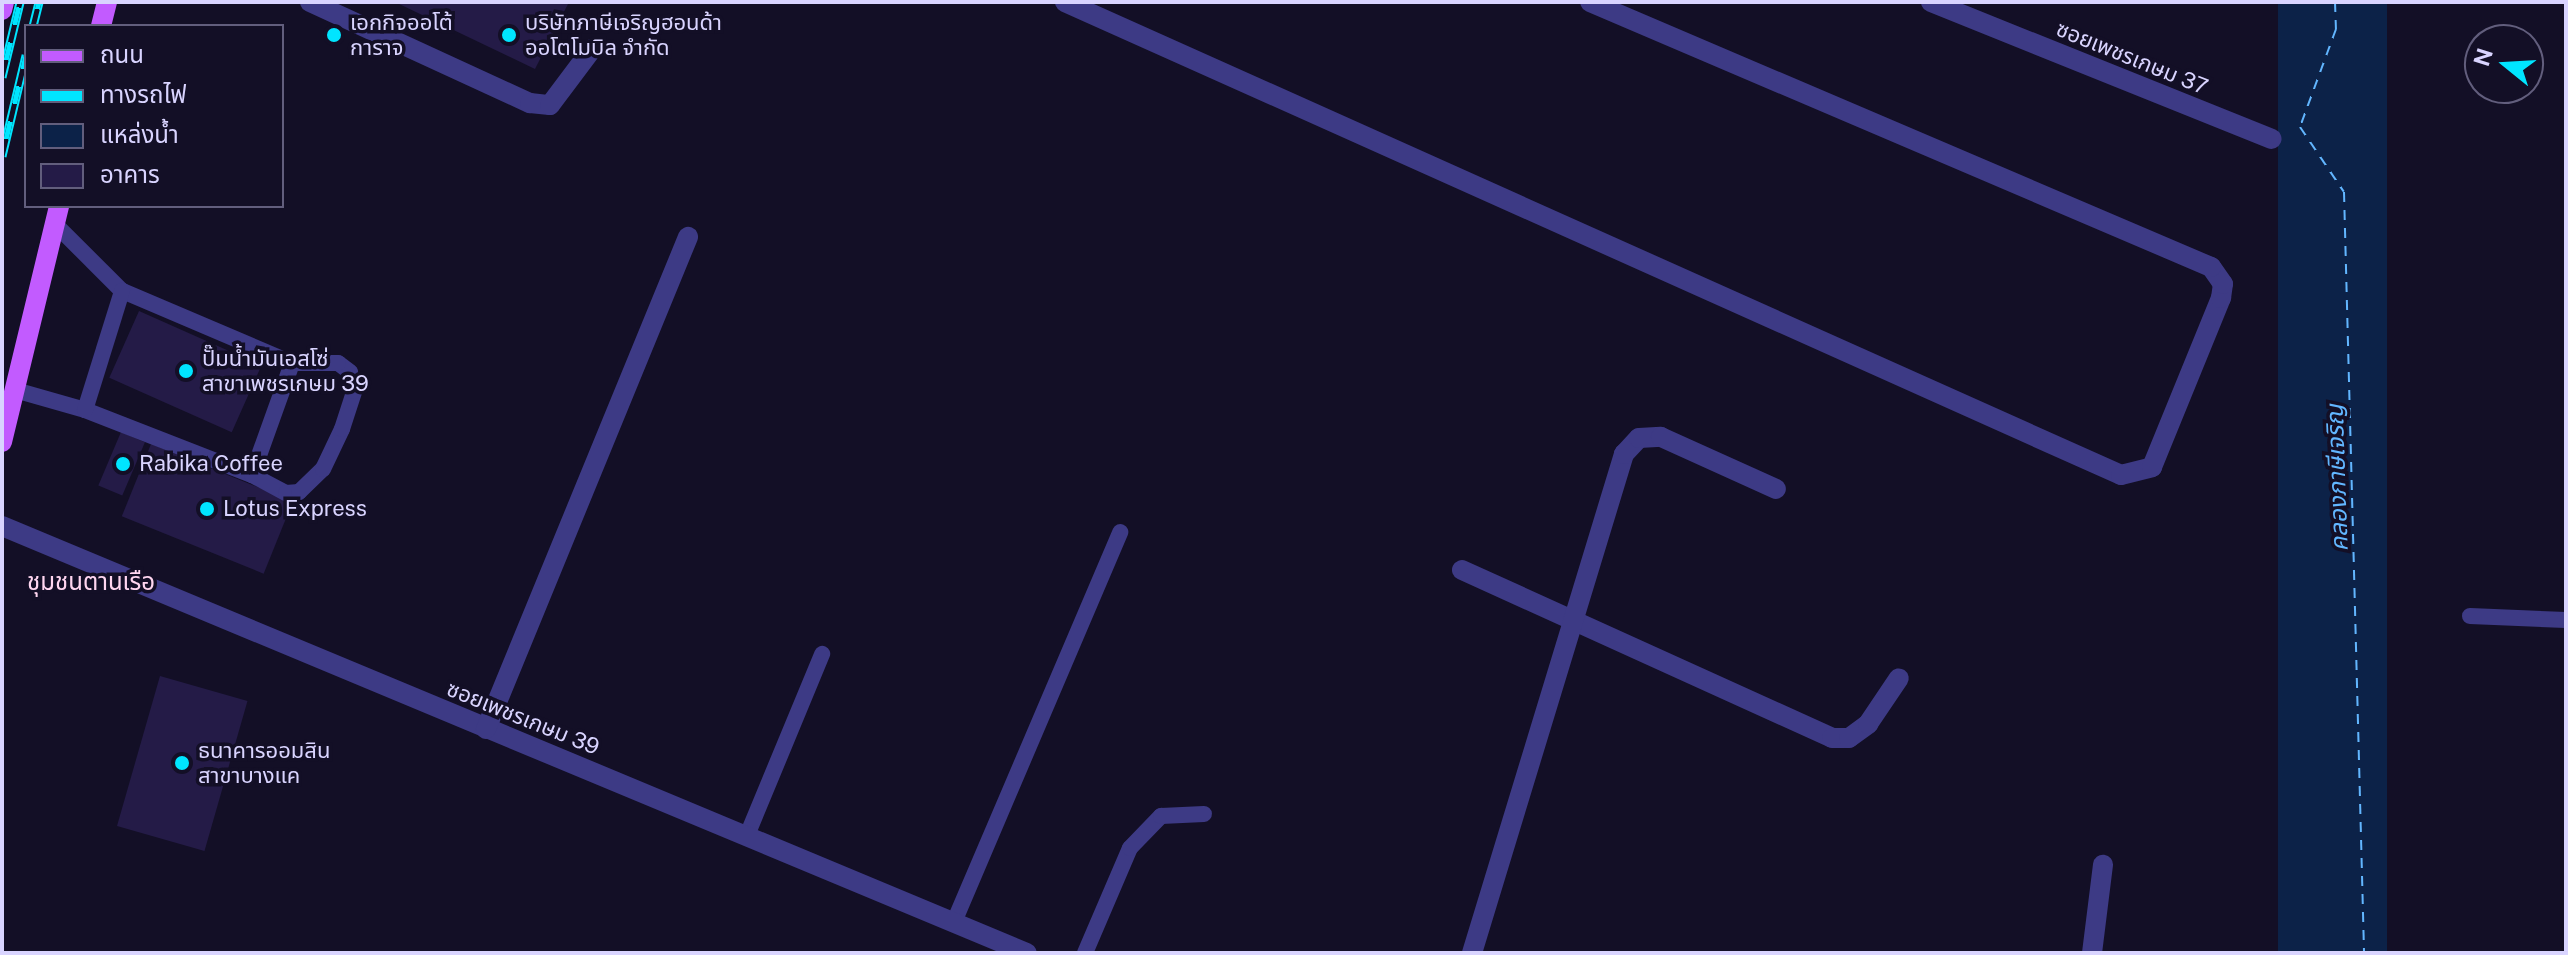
<!DOCTYPE html>
<html>
<head>
<meta charset="utf-8">
<style>
  body { margin:0 }
  #map { position:relative; width:2568px; height:955px; overflow:hidden; background:#130f26; font-family:"Public Sans","Noto Sans Thai",sans-serif }
  div>[style] { position:absolute }
  [style*='--x'] { left:calc(var(--x)*1px); top:calc(var(--y)*1px); width:calc(var(--w)*1px); rotate:calc(var(--a)*1deg) }
  .water>* { inset:0; background:#0c2248; transform-origin:0 0 }
  .ferry>* { height:2px; margin-top:-1px; transform-origin:0; background:repeating-linear-gradient(90deg,#62b6ff 0 10px,transparent 0 18px) }
  .building>* { inset:0; background:#241b47; transform-origin:0 0 }
  .lane>* { height:16px; margin:-8px; padding:0 8px; transform-origin:8px; border-radius:8px; background:#3d3a85 }
  .street>* { height:20px; margin:-10px; padding:0 10px; transform-origin:10px; border-radius:10px; background:#3d3a85 }
  .primary>* { height:20px; margin:-10px; padding:0 10px; transform-origin:10px; border-radius:10px; background:#c25bff }
  .rail>* { height:9px; margin-top:-4.5px; transform-origin:0; background:repeating-linear-gradient(90deg,#130f26 0 18px,#00e5ff 0 36px); box-sizing:border-box; border-block:2px solid #00e5ff }
  .dots>* { width:22px; height:22px; translate:-50% -50%; box-sizing:border-box; border:4px solid #130f26; border-radius:50% }
  span { translate:-50% -50%; white-space:nowrap; text-align:center; line-height:1.15; -webkit-text-stroke:7px #130f26; paint-order:stroke }
  .poi-label { font-size:22px; color:#d9d4ff }
  .left { translate:0 -50%; text-align:left }
  .street-label { font-size:22px; color:#d9d4ff }
  .water-label { font-size:24px; color:#62b6ff; font-style:italic }
  .neighbourhood-label { font-size:24px; color:#ffd6f0 }
  .frame { position:absolute; inset:0; border:4px solid #d9d4ff; pointer-events:none }
  .legend { position:absolute; left:24px; top:24px; width:260px; height:184px; box-sizing:border-box; background:#130f26; border:2px solid #625e7d; margin:0; padding:10px 14px; list-style:none; font-size:24px; color:#d9d4ff }
  .legend li { display:flex; align-items:center; gap:16px; height:40px }
  .legend b { width:40px; border:2px solid #625e7d }
  .north { position:absolute; left:2464px; top:24px; width:80px; height:80px; box-sizing:border-box; background:#130f26; border:2px solid #625e7d; border-radius:50%; rotate:288deg; font-size:22px; font-weight:700; line-height:32px; text-align:center; color:#d9d4ff }
  .north::after { content:''; display:block; margin:auto; width:28px; height:36px; background:#00e5ff; clip-path:polygon(50% 0,100% 100%,50% 72%,0 100%) }
</style>
</head>
<body>
<div id="map">
  <div class="water">
    <i style="left:2278px;top:2px;width:109px;height:952px"></i>
  </div>
  <div class="ferry">
    <i style="--x:2335;--y:2;--w:27;--a:88"></i>
    <i style="--x:2336;--y:29;--w:104;--a:110.2"></i>
    <i style="--x:2300;--y:127;--w:78;--a:55.9"></i>
    <i style="--x:2344;--y:192;--w:761;--a:88.49"></i>
  </div>
  <div class="building">
    <i style="clip-path:polygon(395px 2px,569px 2px,535px 69px)"></i>
    <i style="left:139px;top:311px;width:134px;height:73px;rotate:24deg"></i>
    <i style="left:121px;top:432px;width:26px;height:58px;rotate:23deg"></i>
    <i style="left:151px;top:444px;width:153px;height:78px;rotate:22deg"></i>
    <i style="left:160px;top:676px;width:91px;height:156px;rotate:16deg"></i>
  </div>
  <div class="lane">
    <i style="--x:15;--y:390;--w:73;--a:15.9"></i>
    <i style="--x:85;--y:410;--w:179;--a:21.3"></i>
    <i style="--x:252;--y:475;--w:119;--a:-70.3"></i>
    <i style="--x:292;--y:363;--w:185;--a:-157"></i>
    <i style="--x:122;--y:291;--w:95;--a:-135"></i>
    <i style="--x:85;--y:410;--w:125;--a:-72.7"></i>
    <i style="--x:252;--y:475;--w:38;--a:28"></i>
    <i style="--x:286;--y:493;--w:13;--a:-4"></i>
    <i style="--x:299;--y:492;--w:33;--a:-44"></i>
    <i style="--x:323;--y:469;--w:44;--a:-64.6"></i>
    <i style="--x:342;--y:429;--w:40;--a:-72"></i>
    <i style="--x:354;--y:391;--w:19;--a:-102"></i>
    <i style="--x:350;--y:372;--w:15;--a:-143"></i>
    <i style="--x:338;--y:363;--w:46;--a:180"></i>
    <i style="--x:2470;--y:616;--w:96;--a:2.4"></i>
    <i style="--x:748;--y:833;--w:194;--a:-67.5"></i>
    <i style="--x:954;--y:922;--w:424;--a:-66.9"></i>
    <i style="--x:1085;--y:953;--w:114;--a:-66.8"></i>
    <i style="--x:1130;--y:848;--w:45;--a:-45.9"></i>
    <i style="--x:1161;--y:816;--w:43;--a:-2.7"></i>
  </div>
  <div class="street">
    <i style="--x:310;--y:2;--w:242;--a:24.7"></i>
    <i style="--x:530;--y:103;--w:20;--a:6"></i>
    <i style="--x:550;--y:105;--w:70;--a:-53.1"></i>
    <i style="--x:1065;--y:2;--w:1157;--a:24.13"></i>
    <i style="--x:2121;--y:475;--w:32;--a:-14"></i>
    <i style="--x:2152;--y:467;--w:183;--a:-67.8"></i>
    <i style="--x:2221;--y:298;--w:14;--a:-82"></i>
    <i style="--x:2223;--y:284;--w:21;--a:-125"></i>
    <i style="--x:2211;--y:267;--w:675;--a:-156.89"></i>
    <i style="--x:1931;--y:2;--w:367;--a:21.9"></i>
    <i style="--x:2;--y:526;--w:1110;--a:22.62"></i>
    <i style="--x:1462;--y:570;--w:406;--a:24.4"></i>
    <i style="--x:1832;--y:738;--w:17;--a:0"></i>
    <i style="--x:1849;--y:738;--w:24;--a:-36"></i>
    <i style="--x:1868;--y:724;--w:55;--a:-56"></i>
    <i style="--x:486;--y:729;--w:532;--a:-67.68"></i>
    <i style="--x:1472;--y:953;--w:522;--a:-73.06"></i>
    <i style="--x:1624;--y:454;--w:22;--a:-47"></i>
    <i style="--x:1639;--y:438;--w:22;--a:-3"></i>
    <i style="--x:1661;--y:437;--w:126;--a:24.3"></i>
    <i style="--x:2092;--y:953;--w:89;--a:-82.9"></i>
  </div>
  <div class="primary">
    <i style="--x:2;--y:10;--w:8;--a:-76"></i>
    <i style="--x:101;--y:26;--w:25;--a:-76"></i>
    <i style="--x:2;--y:442;--w:243;--a:-76.4"></i>
  </div>
  <div class="rail">
    <i style="--x:33;--y:26;--w:25;--a:-76"></i>
    <i style="--x:2;--y:77;--w:77;--a:-76.5"></i>
    <i style="--x:2;--y:156;--w:104;--a:-76.6"></i>
  </div>
  <div class="dots">
    <i style="left:334px;top:35px;background:#00e5ff"></i>
    <i style="left:509px;top:35px;background:#00e5ff"></i>
    <i style="left:186px;top:371px;background:#00e5ff"></i>
    <i style="left:123px;top:464px;background:#00e5ff"></i>
    <i style="left:207px;top:509px;background:#00e5ff"></i>
    <i style="left:182px;top:763px;background:#00e5ff"></i>
  </div>
  <div class="poi-label">
    <span class="left" style="left:350px;top:35px">เอกกิจออโต้<br>การาจ</span>
    <span class="left" style="left:525px;top:35px">บริษัทภาษีเจริญฮอนด้า<br>ออโตโมบิล จำกัด</span>
    <span class="left" style="left:202px;top:371px">ปั๊มน้ำมันเอสโซ่<br>สาขาเพชรเกษม 39</span>
    <span class="left" style="left:139px;top:464px">Rabika Coffee</span>
    <span class="left" style="left:223px;top:509px">Lotus Express</span>
    <span class="left" style="left:198px;top:763px">ธนาคารออมสิน<br>สาขาบางแค</span>
  </div>
  <div class="street-label">
    <span style="left:2132px;top:58px;rotate:22deg">ซอยเพชรเกษม 37</span>
    <span style="left:523px;top:718px;rotate:22deg">ซอยเพชรเกษม 39</span>
  </div>
  <div class="water-label">
    <span style="left:2337px;top:478px;rotate:-92deg">คลองภาษีเจริญ</span>
  </div>
  <div class="neighbourhood-label">
    <span style="left:91px;top:582px">ชุมชนตานเรือ</span>
  </div>
  <div class="frame"></div>
  <ul class="legend">
  <li><b style="height:10px;background:#c25bff"></b>ถนน</li>
  <li><b style="height:10px;background:#00e5ff"></b>ทางรถไฟ</li>
  <li><b style="height:22px;background:#0c2248"></b>แหล่งน้ำ</li>
  <li><b style="height:22px;background:#241b47"></b>อาคาร</li>
  </ul>
  <div class="north">N</div>
</div>
</body>
</html>
